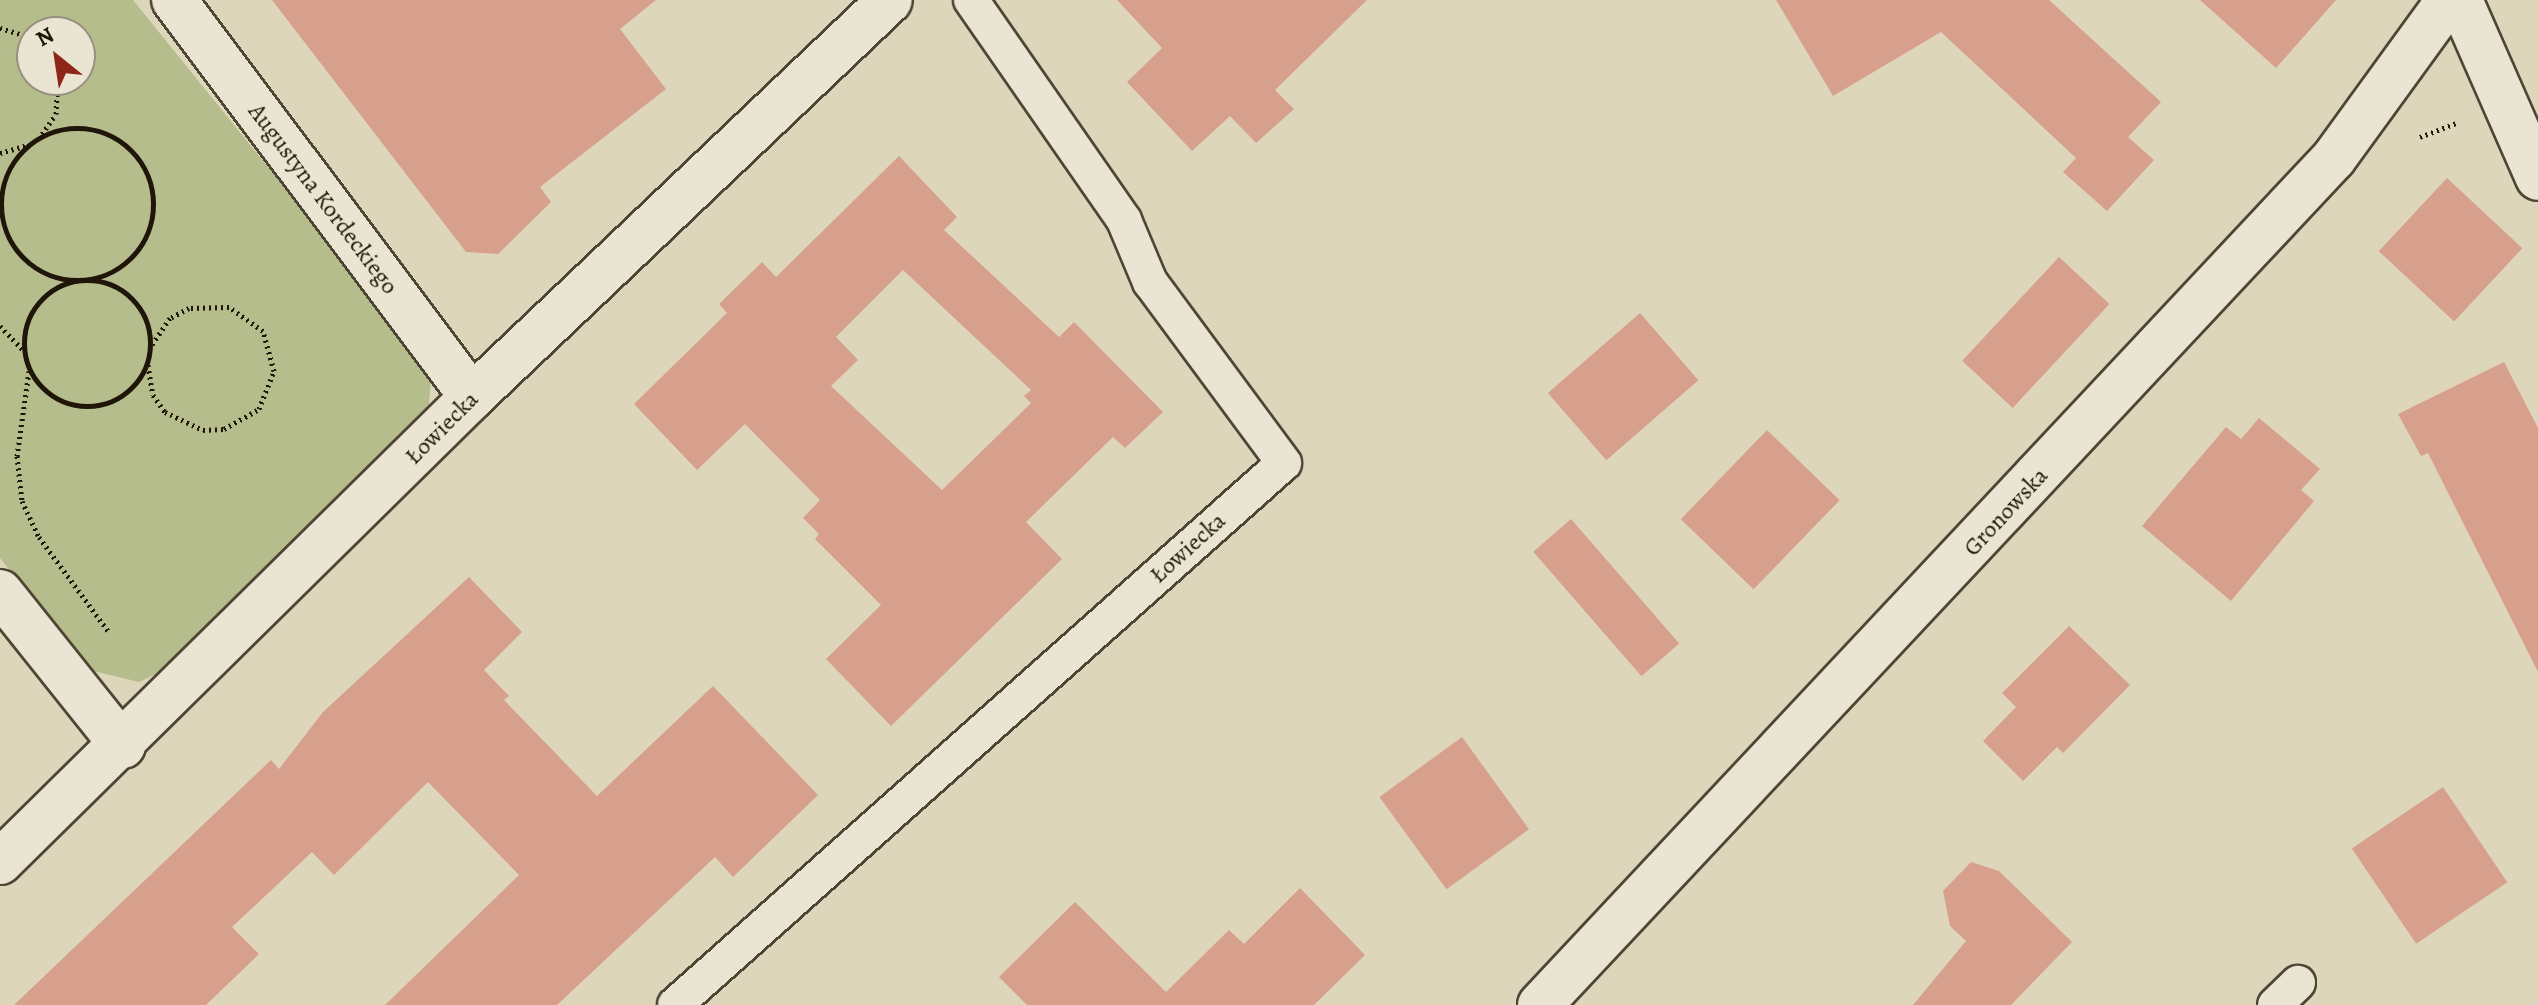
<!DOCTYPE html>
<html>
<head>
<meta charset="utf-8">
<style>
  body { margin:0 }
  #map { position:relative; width:2538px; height:1005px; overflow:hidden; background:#ded6bb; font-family:Alegreya,serif }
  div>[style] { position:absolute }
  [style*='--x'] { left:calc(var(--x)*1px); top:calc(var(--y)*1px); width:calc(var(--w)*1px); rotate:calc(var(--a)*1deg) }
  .green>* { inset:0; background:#b5bd8d }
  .building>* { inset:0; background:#d7a08d; transform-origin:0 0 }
  .path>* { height:5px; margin-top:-2.5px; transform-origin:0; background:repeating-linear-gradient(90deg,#1f1508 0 2px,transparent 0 6px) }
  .path>.ring { margin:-2.5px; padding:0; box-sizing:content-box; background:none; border:5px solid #1f1508; border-radius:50% }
  .roads { filter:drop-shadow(2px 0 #4f4535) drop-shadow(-2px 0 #4f4535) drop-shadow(0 2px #4f4535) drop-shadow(0 -2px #4f4535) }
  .service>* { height:34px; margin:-17px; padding:0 17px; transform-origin:17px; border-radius:17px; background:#eae4d3 }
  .minor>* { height:44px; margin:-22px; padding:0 22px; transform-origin:22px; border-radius:22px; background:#eae4d3 }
  .tertiary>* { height:44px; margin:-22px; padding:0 22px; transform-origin:22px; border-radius:22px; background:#eae4d3 }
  span { translate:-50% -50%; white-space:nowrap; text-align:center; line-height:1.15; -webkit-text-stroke:6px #eae4d3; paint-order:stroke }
  .street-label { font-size:24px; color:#1f1508 }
  .north { position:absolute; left:16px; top:16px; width:80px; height:80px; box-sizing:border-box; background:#eae4d3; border:2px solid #999182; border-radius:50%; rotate:330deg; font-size:22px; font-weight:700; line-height:32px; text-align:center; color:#1f1508 }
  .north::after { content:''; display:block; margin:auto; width:28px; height:36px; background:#8f2418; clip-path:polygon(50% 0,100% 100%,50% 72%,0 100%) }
</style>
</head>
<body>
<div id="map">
  <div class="green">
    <i style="clip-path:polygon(evenodd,0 0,133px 0,423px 359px,431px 379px,428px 414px,160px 672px,139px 682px,89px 670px,0 558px,0 0,32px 32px,80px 32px,80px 80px,32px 80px,32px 32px)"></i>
  </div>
  <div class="building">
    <i style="clip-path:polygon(272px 0,656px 0,620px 29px,666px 89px,540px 187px,551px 202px,498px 254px,466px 252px)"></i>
    <i style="clip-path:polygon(1117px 0,1367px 0,1275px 90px,1294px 109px,1256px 143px,1230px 116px,1192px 151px,1127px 82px,1162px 48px)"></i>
    <i style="clip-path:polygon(1776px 0,2049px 0,2161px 102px,2128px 137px,2154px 160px,2107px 211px,2063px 172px,2076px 158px,1941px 32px,1833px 96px)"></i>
    <i style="clip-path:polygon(2200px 0,2336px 0,2276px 68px)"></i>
    <i style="clip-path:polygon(evenodd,899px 156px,957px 217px,944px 230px,1059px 337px,1074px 322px,1163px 412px,1125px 448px,1113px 437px,1026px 522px,1062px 559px,891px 726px,826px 659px,881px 605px,815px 539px,819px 534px,803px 518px,820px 500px,745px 424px,697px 470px,634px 404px,727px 313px,719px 304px,762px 262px,776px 277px,899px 156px,903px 270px,1031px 390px,1024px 396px,1031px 403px,942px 490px,831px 386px,858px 360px,836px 337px,903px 270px)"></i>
    <i style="left:2447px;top:178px;width:103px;height:100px;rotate:43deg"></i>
    <i style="left:2059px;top:257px;width:69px;height:142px;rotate:43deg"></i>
    <i style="left:1640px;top:313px;width:89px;height:122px;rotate:49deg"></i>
    <i style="clip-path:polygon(2504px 362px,2538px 428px,2538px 672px,2428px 453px,2421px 456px,2398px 414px)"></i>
    <i style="clip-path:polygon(2259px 418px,2320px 469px,2301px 490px,2314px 501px,2231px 601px,2142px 526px,2226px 427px,2241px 439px)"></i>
    <i style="left:1767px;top:430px;width:101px;height:124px;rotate:44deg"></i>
    <i style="left:1571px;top:519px;width:165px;height:50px;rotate:49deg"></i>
    <i style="clip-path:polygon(469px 577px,522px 632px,484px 670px,509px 696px,504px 700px,597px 796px,713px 686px,818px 795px,733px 877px,715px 857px,557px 1005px,385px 1005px,519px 875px,428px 782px,334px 875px,312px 852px,232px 927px,259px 954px,206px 1005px,14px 1005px,271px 760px,279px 769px,323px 712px)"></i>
    <i style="clip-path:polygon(2069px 626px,2130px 685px,2063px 753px,2057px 747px,2023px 781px,1983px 741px,2016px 707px,2002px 693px)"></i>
    <i style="left:1462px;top:737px;width:114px;height:102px;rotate:54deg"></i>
    <i style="left:2443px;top:787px;width:115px;height:110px;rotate:56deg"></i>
    <i style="clip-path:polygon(1971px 862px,1999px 871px,2072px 942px,2011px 1005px,1913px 1005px,1966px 941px,1950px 926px,1943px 891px)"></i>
    <i style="clip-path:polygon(1300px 888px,1365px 955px,1314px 1005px,1027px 1005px,999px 977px,1075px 902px,1166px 992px,1229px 930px,1244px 944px)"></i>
  </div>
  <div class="path">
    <i style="--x:0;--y:28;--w:34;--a:17"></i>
    <i class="ring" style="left:1px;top:128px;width:147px;height:147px"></i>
    <i style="--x:42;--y:134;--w:24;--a:-55"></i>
    <i style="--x:56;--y:114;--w:34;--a:-87"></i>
    <i style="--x:2420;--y:137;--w:39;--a:-21"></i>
    <i style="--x:0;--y:153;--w:29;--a:-16"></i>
    <i class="ring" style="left:24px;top:280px;width:121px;height:121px"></i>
    <i style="--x:0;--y:326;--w:33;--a:46"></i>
    <i style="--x:148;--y:365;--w:30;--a:81"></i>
    <i style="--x:153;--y:395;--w:21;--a:55"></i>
    <i style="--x:165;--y:412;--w:42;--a:25.3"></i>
    <i style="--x:203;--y:430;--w:21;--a:-3"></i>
    <i style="--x:224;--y:429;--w:40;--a:-29.7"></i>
    <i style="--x:259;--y:409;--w:41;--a:-68.5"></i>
    <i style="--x:274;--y:371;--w:41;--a:-105.4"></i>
    <i style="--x:263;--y:331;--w:42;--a:-144.8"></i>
    <i style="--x:229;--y:307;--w:40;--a:178.6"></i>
    <i style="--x:189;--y:308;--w:21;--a:152"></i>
    <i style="--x:170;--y:318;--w:34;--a:124"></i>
    <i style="--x:29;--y:371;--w:86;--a:98"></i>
    <i style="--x:17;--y:456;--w:45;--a:83.7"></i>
    <i style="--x:22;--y:501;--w:40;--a:65"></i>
    <i style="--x:39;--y:537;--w:117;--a:53.7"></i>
  </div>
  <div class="roads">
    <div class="service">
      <i style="--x:675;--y:1005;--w:815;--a:-41.67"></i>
      <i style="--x:1284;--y:463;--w:225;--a:-126.5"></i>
      <i style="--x:1150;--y:282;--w:67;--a:-112.8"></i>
      <i style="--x:1124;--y:220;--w:268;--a:-124.8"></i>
      <i style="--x:2275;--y:1005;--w:32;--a:-44"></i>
    </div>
    <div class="minor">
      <i style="--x:174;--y:0;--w:496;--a:53.1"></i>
      <i style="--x:2460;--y:0;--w:194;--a:66.3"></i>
      <i style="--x:0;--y:592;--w:197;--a:51.4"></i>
      <i style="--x:0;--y:862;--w:663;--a:-44.57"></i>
      <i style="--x:472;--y:397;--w:576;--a:-43.52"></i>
    </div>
    <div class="tertiary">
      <i style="--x:1540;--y:1005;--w:1161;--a:-46.85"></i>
      <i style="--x:2334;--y:158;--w:195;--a:-54"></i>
    </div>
  </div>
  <div class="street-label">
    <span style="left:323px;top:199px;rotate:53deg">Augustyna Kordeckiego</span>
    <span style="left:442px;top:428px;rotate:-45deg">Łowiecka</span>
    <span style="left:2006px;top:512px;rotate:-47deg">Gronowska</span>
    <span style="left:1188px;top:548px;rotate:-42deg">Łowiecka</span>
  </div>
  <div class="north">N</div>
</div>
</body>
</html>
